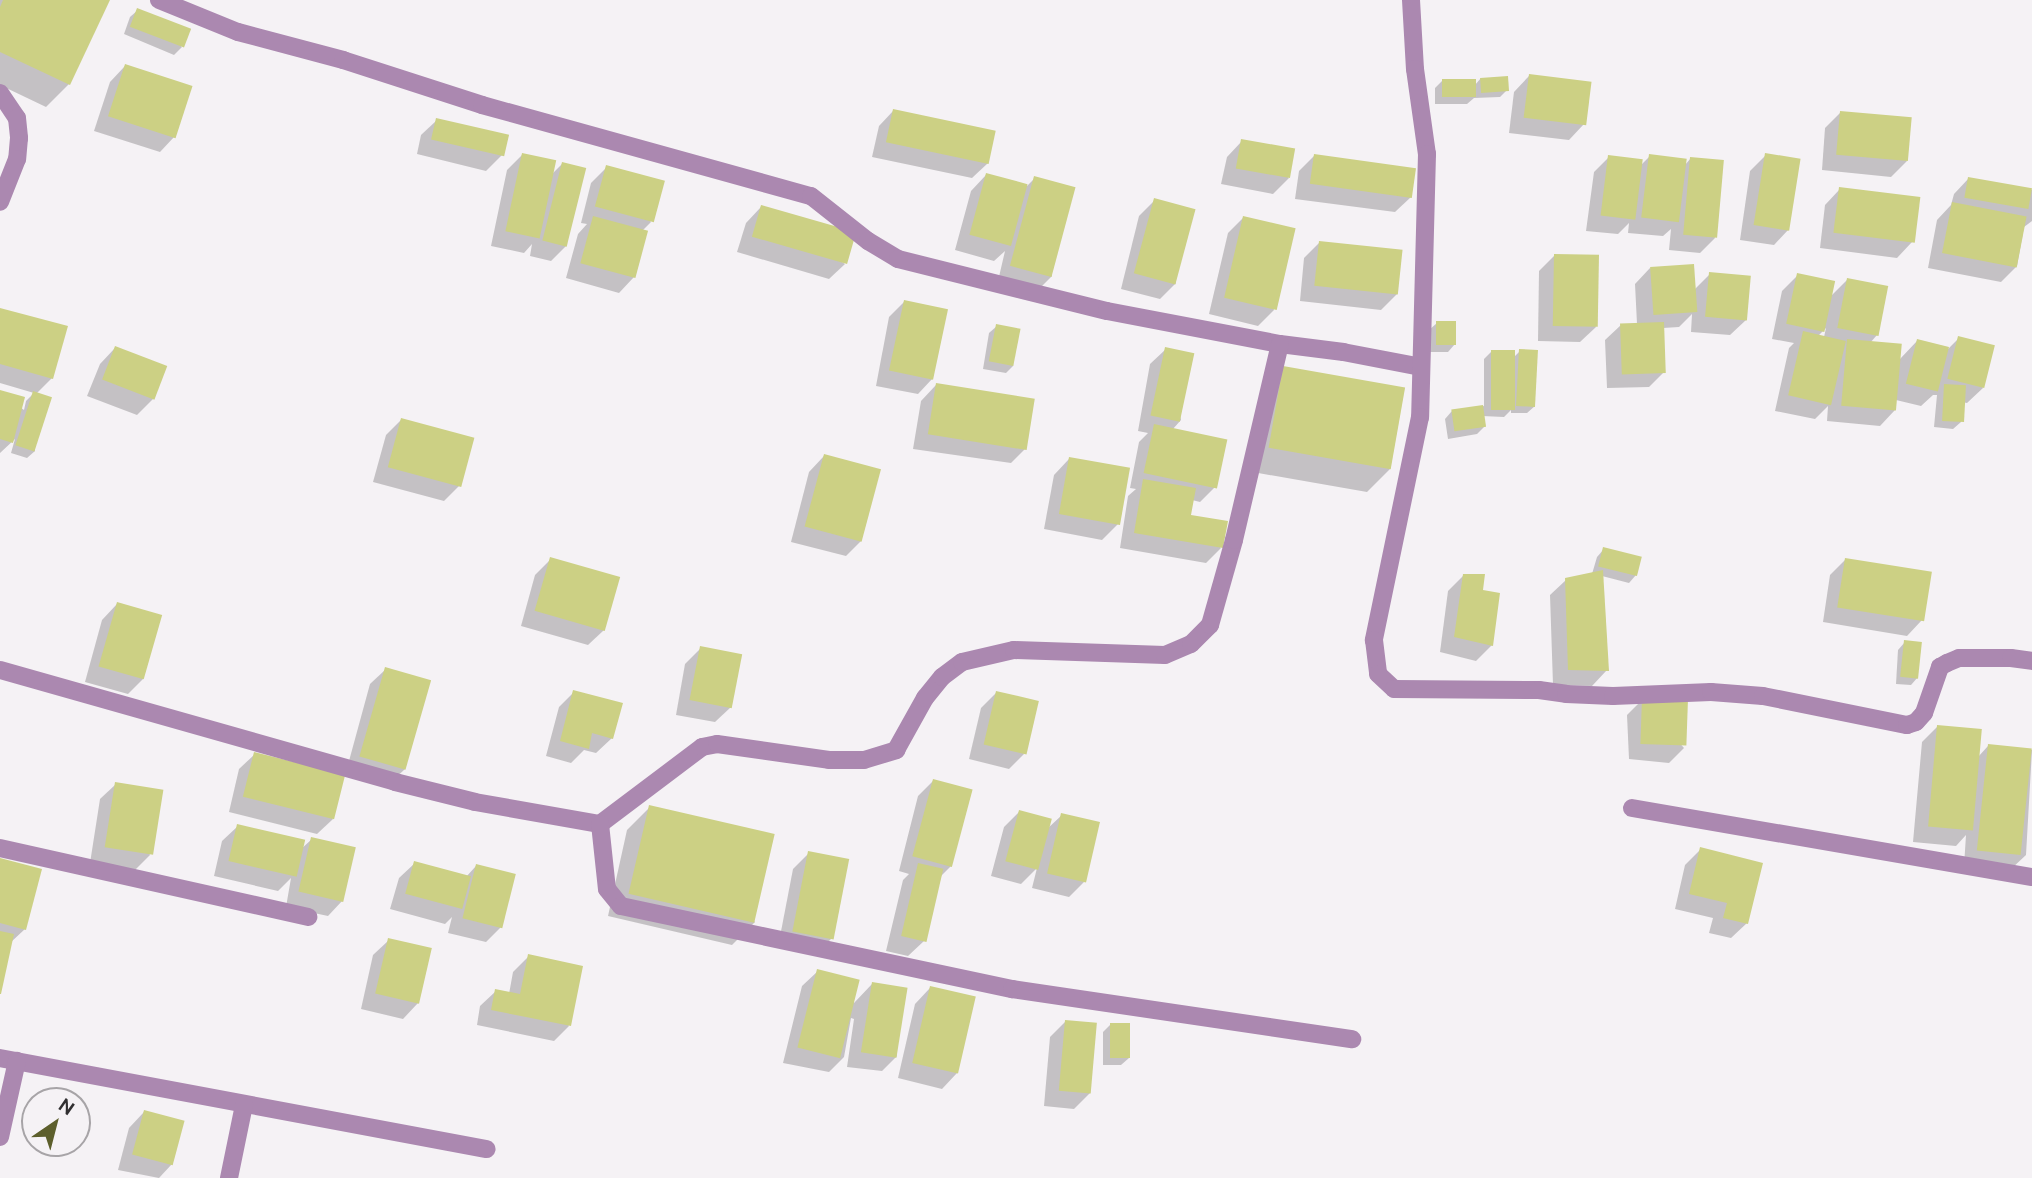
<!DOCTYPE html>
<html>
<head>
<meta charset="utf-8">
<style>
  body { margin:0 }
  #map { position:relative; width:2032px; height:1178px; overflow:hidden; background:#f5f2f5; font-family:Ubuntu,sans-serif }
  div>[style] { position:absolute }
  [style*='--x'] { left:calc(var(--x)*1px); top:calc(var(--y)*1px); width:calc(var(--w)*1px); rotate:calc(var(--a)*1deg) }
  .shadow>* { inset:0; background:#0003 }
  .building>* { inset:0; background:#ccd084; transform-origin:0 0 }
  .minor>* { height:18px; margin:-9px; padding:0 9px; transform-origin:9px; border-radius:9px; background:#ab88b0 }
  span { translate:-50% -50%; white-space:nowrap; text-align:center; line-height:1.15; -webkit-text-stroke:6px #f5f2f5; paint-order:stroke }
  .north { position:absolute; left:21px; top:1087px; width:70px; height:70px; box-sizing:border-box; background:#f5f2f5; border:2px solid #a7a4a7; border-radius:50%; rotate:35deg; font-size:19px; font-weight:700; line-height:28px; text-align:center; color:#312f31 }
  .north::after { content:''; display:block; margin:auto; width:24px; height:32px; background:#5d5f2c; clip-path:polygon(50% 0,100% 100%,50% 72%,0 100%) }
</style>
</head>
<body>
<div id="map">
  <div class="shadow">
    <i style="clip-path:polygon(0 0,108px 0,69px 84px,46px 107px,0 85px)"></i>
    <i style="clip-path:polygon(138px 10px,182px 47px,174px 55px,124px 34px,130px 17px)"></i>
    <i style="clip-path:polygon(125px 66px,175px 136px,160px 152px,94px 131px,110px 82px)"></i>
    <i style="clip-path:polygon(1529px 76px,1584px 124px,1569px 140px,1509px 133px,1514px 92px)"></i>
    <i style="clip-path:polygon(1481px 78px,1507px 90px,1500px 97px,1474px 98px,1467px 104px,1435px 104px,1435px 88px,1442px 81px,1475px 85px)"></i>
    <i style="clip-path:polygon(894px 110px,988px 163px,972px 178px,872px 157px,879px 126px)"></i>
    <i style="clip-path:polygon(1840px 113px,1907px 161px,1891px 177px,1822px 170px,1825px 128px)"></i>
    <i style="clip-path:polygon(437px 120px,502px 155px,486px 171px,417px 154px,421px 135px)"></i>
    <i style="clip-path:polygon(1242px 141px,1289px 178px,1273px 194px,1221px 184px,1227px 157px)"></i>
    <i style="clip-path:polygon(522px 155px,551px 175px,562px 164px,566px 246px,551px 261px,530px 256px,532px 244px,524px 253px,491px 246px,507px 170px)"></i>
    <i style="clip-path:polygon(1766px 155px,1789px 229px,1774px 245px,1740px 240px,1750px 171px)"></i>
    <i style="clip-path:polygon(1314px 156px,1411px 197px,1395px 212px,1295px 199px,1299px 171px)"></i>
    <i style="clip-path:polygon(1650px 156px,1685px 165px,1691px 158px,1715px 238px,1700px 253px,1669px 250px,1671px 229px,1663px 236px,1628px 233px,1629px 223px,1618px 234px,1586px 231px,1594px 172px,1609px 157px,1640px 166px)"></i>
    <i style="clip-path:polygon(607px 167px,651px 222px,642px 231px,634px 277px,619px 293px,566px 278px,578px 234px,587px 224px,581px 223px,591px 183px)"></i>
    <i style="clip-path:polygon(986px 175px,1027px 186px,1035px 178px,1052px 276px,1037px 291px,998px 281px,1005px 251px,994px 261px,955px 250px,971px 191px)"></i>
    <i style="clip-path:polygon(1969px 178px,2032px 190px,2032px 221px,2024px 227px,2017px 266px,2001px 282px,1928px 268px,1937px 220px,1951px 205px,1954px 194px)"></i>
    <i style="clip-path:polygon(1840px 189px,1912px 242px,1897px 258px,1820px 248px,1825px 205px)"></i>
    <i style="clip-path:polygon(1155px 200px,1176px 283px,1160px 299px,1121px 289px,1139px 216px)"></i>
    <i style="clip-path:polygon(761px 207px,845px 264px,829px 279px,737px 252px,746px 223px)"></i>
    <i style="clip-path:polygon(1244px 217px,1274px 310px,1258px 326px,1209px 314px,1228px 233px)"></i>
    <i style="clip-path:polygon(1320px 242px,1397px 294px,1381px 310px,1300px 301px,1304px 258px)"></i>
    <i style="clip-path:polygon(1554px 256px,1596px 327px,1580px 342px,1538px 341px,1539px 271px)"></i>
    <i style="clip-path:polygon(1650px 268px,1694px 290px,1710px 274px,1746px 320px,1730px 335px,1691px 332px,1692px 314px,1679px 327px,1663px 328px,1664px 372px,1649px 387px,1607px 388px,1605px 340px,1621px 325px,1637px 324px,1635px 284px)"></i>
    <i style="clip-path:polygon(evenodd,1798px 275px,1830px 297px,1847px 280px,1877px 335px,1870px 343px,1900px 359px,1917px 341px,1948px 349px,1959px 338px,1983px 388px,1967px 403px,1962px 402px,1961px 422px,1953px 429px,1934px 427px,1937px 395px,1933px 395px,1921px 406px,1896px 400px,1895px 410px,1880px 426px,1827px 421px,1828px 406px,1815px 419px,1775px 411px,1789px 348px,1794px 343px,1772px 339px,1782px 291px,1798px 275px,1826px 328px,1824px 337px,1818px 336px,1826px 328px)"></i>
    <i style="clip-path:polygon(904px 302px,933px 378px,918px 394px,876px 386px,889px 317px)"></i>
    <i style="clip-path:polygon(0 309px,52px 378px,36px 394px,35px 451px,27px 458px,11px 453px,15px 439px,0 453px,0 392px,24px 410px,26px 401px,34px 393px,0 383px)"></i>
    <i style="clip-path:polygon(1437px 323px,1455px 344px,1448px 352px,1429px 352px,1429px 330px)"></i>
    <i style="clip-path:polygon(997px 326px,1013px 366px,1006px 373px,983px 369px,989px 333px)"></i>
    <i style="clip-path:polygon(115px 348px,153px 399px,137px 415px,87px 396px,100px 364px)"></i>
    <i style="clip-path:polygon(1166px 349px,1181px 420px,1172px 430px,1215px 487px,1200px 502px,1192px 500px,1189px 516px,1221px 548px,1206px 563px,1120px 548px,1128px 496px,1136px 489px,1130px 488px,1139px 442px,1148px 433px,1138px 431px,1150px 364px)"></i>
    <i style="clip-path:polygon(1492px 351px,1513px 358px,1520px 351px,1535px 406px,1527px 413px,1511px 413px,1511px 410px,1504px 417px,1482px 416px,1484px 427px,1477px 434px,1448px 439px,1445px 419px,1452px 411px,1484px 406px,1484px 359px)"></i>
    <i style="clip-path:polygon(1283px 368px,1390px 469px,1367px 492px,1247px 471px)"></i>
    <i style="clip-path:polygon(936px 385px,1026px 448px,1011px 463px,913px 449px,921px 401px)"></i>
    <i style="clip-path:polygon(401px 420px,460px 485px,444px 501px,373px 482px,386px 435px)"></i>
    <i style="clip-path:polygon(824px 456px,862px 540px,846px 556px,791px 542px,809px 472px)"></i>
    <i style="clip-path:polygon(1069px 459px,1118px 524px,1102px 540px,1044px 529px,1054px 475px)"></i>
    <i style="clip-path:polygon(1604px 549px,1636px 575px,1629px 583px,1602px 576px,1607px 670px,1592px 686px,1553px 685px,1550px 595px,1566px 580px,1592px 574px,1597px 557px)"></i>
    <i style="clip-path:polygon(551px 559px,604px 630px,588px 645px,521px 626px,535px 575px)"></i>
    <i style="clip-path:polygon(1845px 560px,1922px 620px,1907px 636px,1823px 622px,1830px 575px)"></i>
    <i style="clip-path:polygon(1463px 576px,1481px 592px,1492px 645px,1476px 661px,1440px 652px,1448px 591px)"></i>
    <i style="clip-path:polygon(117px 604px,160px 616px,143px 679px,128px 694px,85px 682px,102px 620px)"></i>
    <i style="clip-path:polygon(1905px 642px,1918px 677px,1911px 685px,1896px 684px,1898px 650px)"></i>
    <i style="clip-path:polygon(701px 648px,731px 707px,715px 722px,676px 715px,685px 664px)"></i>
    <i style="clip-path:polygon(386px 669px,405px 769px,389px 784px,346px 772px,370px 684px)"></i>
    <i style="clip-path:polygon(574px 692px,612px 738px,596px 753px,584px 750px,571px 763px,546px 756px,559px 707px)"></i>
    <i style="clip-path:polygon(997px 692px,1024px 754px,1009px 769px,969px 759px,981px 708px)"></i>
    <i style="clip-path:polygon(1642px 700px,1684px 748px,1669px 763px,1629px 759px,1627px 715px)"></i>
    <i style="clip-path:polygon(1938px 726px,1978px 757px,1988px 746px,2032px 750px,2026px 855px,2010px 870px,1964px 866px,1966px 835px,1956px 846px,1913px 842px,1922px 742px)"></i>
    <i style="clip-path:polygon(255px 754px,333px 819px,317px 834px,229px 812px,239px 769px)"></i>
    <i style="clip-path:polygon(933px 781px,951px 866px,939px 878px,924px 941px,908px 956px,886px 951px,903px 880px,909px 874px,899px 871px,918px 796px)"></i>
    <i style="clip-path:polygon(116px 784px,150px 855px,135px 870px,90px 863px,100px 799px)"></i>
    <i style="clip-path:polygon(650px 807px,755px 922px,732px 945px,608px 916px,627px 830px)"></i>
    <i style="clip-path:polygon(1019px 812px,1047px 829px,1062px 815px,1084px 882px,1069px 897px,1032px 888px,1037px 868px,1021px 884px,991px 876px,1004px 827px)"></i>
    <i style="clip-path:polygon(238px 826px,300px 850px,312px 839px,343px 900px,328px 916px,286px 907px,291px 878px,278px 891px,214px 876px,222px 841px)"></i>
    <i style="clip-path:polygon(1701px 849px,1747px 923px,1731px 938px,1709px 933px,1713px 918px,1675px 909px,1685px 865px)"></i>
    <i style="clip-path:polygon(809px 853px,831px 939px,815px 955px,778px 947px,793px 869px)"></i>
    <i style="clip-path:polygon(0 860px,25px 929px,10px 943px,0 991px)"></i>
    <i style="clip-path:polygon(415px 863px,466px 877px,476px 866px,501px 927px,486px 942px,448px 933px,452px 917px,445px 924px,390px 909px,399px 878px)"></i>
    <i style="clip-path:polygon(389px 940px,418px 1003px,403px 1019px,361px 1009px,373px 955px)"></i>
    <i style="clip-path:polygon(529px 956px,569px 1026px,554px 1041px,477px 1025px,480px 1006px,496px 991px,509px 994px,513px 972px)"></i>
    <i style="clip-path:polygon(818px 971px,854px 1003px,872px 984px,897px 1056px,882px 1071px,847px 1067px,854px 1019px,851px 1018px,844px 1057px,829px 1072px,783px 1063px,802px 986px)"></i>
    <i style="clip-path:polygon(930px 988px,957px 1073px,942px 1089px,898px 1078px,915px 1004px)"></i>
    <i style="clip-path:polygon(1065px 1022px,1090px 1093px,1074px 1109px,1044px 1106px,1050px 1037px)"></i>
    <i style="clip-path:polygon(1110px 1025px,1129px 1058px,1121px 1065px,1103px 1065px,1103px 1032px)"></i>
    <i style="clip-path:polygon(144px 1112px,172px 1164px,159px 1178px,118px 1170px,129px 1128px)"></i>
  </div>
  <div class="building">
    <i style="clip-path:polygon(3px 0,110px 0,70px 85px,0 52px,0 7px)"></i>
    <i style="left:137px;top:8px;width:58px;height:20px;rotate:21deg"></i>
    <i style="left:125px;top:64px;width:71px;height:55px;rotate:18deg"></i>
    <i style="left:1529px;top:74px;width:63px;height:44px;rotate:7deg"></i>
    <i style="left:1508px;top:76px;width:15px;height:28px;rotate:86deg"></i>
    <i style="left:1442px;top:79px;width:34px;height:18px"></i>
    <i style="left:893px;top:109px;width:105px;height:34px;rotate:12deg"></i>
    <i style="left:1840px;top:111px;width:72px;height:44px;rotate:5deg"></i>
    <i style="left:436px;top:118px;width:75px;height:22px;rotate:13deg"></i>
    <i style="left:1241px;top:139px;width:55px;height:30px;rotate:10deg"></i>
    <i style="left:522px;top:153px;width:35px;height:80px;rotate:12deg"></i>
    <i style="left:1765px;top:153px;width:36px;height:73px;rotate:9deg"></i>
    <i style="left:1314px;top:154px;width:103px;height:30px;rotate:8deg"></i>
    <i style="left:1649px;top:154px;width:38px;height:64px;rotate:7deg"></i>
    <i style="left:1608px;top:155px;width:35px;height:61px;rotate:7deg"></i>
    <i style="left:1690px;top:157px;width:34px;height:78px;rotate:5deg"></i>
    <i style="left:562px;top:162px;width:25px;height:81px;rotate:14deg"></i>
    <i style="left:606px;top:165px;width:61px;height:43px;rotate:15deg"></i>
    <i style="left:986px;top:173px;width:43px;height:64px;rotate:15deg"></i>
    <i style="left:1034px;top:176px;width:43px;height:93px;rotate:15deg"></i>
    <i style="left:1968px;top:177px;width:65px;height:21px;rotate:10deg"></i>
    <i style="left:1839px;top:187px;width:82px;height:46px;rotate:7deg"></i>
    <i style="left:1154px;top:198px;width:43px;height:78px;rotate:15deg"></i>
    <i style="left:1952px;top:202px;width:76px;height:52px;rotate:11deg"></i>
    <i style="left:761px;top:205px;width:99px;height:33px;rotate:16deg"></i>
    <i style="left:593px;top:216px;width:57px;height:49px;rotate:15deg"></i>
    <i style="left:1243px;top:216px;width:54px;height:84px;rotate:13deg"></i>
    <i style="left:1319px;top:241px;width:84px;height:45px;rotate:6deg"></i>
    <i style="left:1554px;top:254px;width:45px;height:72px;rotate:1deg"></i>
    <i style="left:1694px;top:264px;width:48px;height:44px;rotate:86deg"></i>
    <i style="left:1709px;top:272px;width:42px;height:45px;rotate:5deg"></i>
    <i style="left:1797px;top:273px;width:39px;height:52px;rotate:12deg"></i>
    <i style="left:1847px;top:278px;width:42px;height:51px;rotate:11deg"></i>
    <i style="left:904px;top:300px;width:45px;height:72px;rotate:12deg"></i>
    <i style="clip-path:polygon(0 308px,68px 326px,53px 379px,0 364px)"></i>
    <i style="left:1436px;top:321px;width:20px;height:24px"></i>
    <i style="left:1664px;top:322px;width:51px;height:44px;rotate:88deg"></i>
    <i style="left:996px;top:324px;width:25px;height:38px;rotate:11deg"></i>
    <i style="left:1803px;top:331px;width:44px;height:66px;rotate:13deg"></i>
    <i style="left:1958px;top:336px;width:38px;height:44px;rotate:14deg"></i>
    <i style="left:1847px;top:339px;width:55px;height:67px;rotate:5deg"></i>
    <i style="left:1917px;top:339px;width:33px;height:46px;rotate:14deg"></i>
    <i style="left:115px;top:346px;width:56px;height:36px;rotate:21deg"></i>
    <i style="left:1165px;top:347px;width:30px;height:70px;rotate:12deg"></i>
    <i style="left:1519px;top:349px;width:19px;height:57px;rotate:3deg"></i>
    <i style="left:1491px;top:350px;width:24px;height:60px"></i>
    <i style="left:1283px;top:366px;width:124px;height:83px;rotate:10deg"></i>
    <i style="left:936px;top:383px;width:100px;height:52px;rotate:9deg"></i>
    <i style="left:1944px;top:384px;width:22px;height:37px;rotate:3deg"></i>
    <i style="clip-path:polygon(0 390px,25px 397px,13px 443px,0 439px)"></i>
    <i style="left:33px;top:391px;width:20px;height:57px;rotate:18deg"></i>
    <i style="left:1483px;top:405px;width:22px;height:32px;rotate:82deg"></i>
    <i style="left:401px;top:418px;width:76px;height:51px;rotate:15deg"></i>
    <i style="left:1154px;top:424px;width:75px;height:50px;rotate:12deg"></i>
    <i style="left:824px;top:454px;width:59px;height:75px;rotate:15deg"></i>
    <i style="left:1069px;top:457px;width:62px;height:58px;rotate:10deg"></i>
    <i style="clip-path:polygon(1143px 479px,1196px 488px,1191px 515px,1228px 521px,1223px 548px,1134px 533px)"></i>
    <i style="left:1603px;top:547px;width:40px;height:20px;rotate:14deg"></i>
    <i style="left:550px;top:557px;width:73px;height:56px;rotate:16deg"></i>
    <i style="left:1845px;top:558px;width:88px;height:50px;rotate:9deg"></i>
    <i style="clip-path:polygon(1603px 570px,1609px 671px,1568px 670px,1565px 578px)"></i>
    <i style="clip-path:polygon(1463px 574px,1485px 574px,1483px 590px,1500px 593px,1493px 646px,1454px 637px)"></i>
    <i style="left:117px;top:602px;width:47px;height:67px;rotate:16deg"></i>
    <i style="left:1904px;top:640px;width:18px;height:37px;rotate:6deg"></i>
    <i style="left:700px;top:646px;width:43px;height:55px;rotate:11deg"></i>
    <i style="left:385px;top:667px;width:48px;height:93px;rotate:16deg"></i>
    <i style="clip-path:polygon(573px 690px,623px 703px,613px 739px,592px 733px,589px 749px,560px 741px)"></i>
    <i style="left:996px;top:691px;width:44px;height:55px;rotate:13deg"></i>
    <i style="left:1642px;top:698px;width:46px;height:46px;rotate:2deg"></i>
    <i style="left:1937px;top:725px;width:45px;height:102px;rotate:5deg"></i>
    <i style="left:1988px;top:744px;width:44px;height:107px;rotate:6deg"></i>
    <i style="left:254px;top:752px;width:94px;height:46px;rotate:14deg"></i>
    <i style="left:933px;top:779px;width:41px;height:80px;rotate:15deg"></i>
    <i style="left:115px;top:782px;width:49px;height:66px;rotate:9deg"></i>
    <i style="left:649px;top:805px;width:129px;height:91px;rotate:13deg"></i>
    <i style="left:1019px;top:810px;width:34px;height:53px;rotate:15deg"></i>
    <i style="left:1061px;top:813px;width:40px;height:62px;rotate:13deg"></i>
    <i style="left:237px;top:824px;width:70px;height:38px;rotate:13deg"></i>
    <i style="left:311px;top:837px;width:46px;height:56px;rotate:13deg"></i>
    <i style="clip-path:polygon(1700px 847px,1763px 863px,1748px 924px,1723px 918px,1727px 903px,1689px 894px)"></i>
    <i style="left:808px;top:851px;width:42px;height:82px;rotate:11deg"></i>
    <i style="clip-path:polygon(0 858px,42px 869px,26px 930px,0 923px)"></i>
    <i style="left:414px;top:861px;width:59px;height:34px;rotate:15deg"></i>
    <i style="left:918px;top:863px;width:26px;height:75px;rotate:13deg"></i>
    <i style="left:476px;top:864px;width:41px;height:56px;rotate:14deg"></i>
    <i style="clip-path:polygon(0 931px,14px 934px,1px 994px,0 994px)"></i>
    <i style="left:388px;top:938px;width:45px;height:57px;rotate:13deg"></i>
    <i style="clip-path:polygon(528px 954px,583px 966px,571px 1026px,491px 1010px,495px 989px,520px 994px)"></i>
    <i style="left:817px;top:969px;width:44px;height:81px;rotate:14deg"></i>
    <i style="left:872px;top:982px;width:36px;height:71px;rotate:9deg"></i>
    <i style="left:930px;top:986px;width:47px;height:79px;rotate:13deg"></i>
    <i style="left:1065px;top:1020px;width:32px;height:71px;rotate:5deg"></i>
    <i style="left:1110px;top:1023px;width:20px;height:35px"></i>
    <i style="left:144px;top:1110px;width:42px;height:46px;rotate:15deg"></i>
  </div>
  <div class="minor">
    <i style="--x:159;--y:0;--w:85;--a:22.1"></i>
    <i style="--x:238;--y:32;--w:109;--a:14.9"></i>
    <i style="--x:343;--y:60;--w:146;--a:17.9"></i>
    <i style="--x:482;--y:105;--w:341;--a:15.5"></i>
    <i style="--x:811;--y:196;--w:73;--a:38.3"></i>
    <i style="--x:868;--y:241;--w:35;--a:31"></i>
    <i style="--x:898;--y:259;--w:215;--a:14"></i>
    <i style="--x:1107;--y:311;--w:176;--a:10.8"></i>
    <i style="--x:1280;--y:344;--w:64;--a:7.2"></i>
    <i style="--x:1343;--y:352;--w:79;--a:10.9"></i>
    <i style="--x:1411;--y:0;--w:69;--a:86.7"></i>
    <i style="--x:1415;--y:69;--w:86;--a:82"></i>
    <i style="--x:1427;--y:154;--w:263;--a:91.5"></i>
    <i style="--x:1420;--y:417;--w:228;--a:101.7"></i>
    <i style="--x:1374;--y:640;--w:34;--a:83"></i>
    <i style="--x:1378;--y:674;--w:22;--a:43"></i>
    <i style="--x:1394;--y:689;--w:145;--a:0.4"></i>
    <i style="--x:1539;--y:690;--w:27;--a:8"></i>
    <i style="--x:1566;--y:694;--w:47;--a:2.4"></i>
    <i style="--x:1613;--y:696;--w:98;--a:-2.3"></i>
    <i style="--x:1711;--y:692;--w:52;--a:4.4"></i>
    <i style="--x:1763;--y:696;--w:147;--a:11.4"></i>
    <i style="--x:1907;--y:725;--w:9;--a:-18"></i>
    <i style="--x:1916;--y:722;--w:12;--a:-48"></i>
    <i style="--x:1924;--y:713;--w:49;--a:-70.8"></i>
    <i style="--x:1940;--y:667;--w:8;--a:-30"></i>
    <i style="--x:1947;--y:663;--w:13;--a:-23"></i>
    <i style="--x:1959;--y:658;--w:52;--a:0"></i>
    <i style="--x:2011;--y:658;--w:21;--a:8"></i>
    <i style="--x:0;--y:93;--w:30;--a:56"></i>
    <i style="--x:17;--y:118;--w:20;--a:84"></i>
    <i style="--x:19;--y:138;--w:21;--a:95"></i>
    <i style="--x:17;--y:159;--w:46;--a:111.6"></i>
    <i style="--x:0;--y:670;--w:411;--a:15.8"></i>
    <i style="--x:395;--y:782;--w:82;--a:14"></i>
    <i style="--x:475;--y:802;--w:127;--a:10"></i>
    <i style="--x:600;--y:824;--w:128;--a:-37"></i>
    <i style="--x:702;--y:747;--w:15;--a:-11"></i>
    <i style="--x:717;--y:744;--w:113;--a:8.1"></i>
    <i style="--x:829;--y:760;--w:35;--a:0"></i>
    <i style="--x:864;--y:760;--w:34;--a:-17"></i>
    <i style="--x:896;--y:750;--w:60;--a:-60.9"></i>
    <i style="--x:925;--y:698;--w:27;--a:-51"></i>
    <i style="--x:942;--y:677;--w:25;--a:-37"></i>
    <i style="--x:962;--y:662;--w:53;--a:-13"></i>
    <i style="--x:1014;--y:650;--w:151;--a:1.9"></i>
    <i style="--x:1165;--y:655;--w:28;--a:-23"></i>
    <i style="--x:1191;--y:644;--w:27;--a:-45"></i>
    <i style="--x:1210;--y:625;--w:88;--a:-74.2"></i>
    <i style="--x:1234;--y:540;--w:201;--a:-76.8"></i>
    <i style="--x:1632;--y:808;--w:406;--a:9.8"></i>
    <i style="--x:600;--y:824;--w:65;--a:83.9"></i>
    <i style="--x:607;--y:889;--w:22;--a:51"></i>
    <i style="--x:621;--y:906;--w:400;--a:12"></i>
    <i style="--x:1012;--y:989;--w:344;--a:8.4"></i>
    <i style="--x:0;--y:848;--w:316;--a:12.6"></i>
    <i style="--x:0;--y:1058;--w:495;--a:10.6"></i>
    <i style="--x:0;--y:1137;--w:78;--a:-77.4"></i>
    <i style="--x:229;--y:1178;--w:75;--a:-78.4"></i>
  </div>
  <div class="north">N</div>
</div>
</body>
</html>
